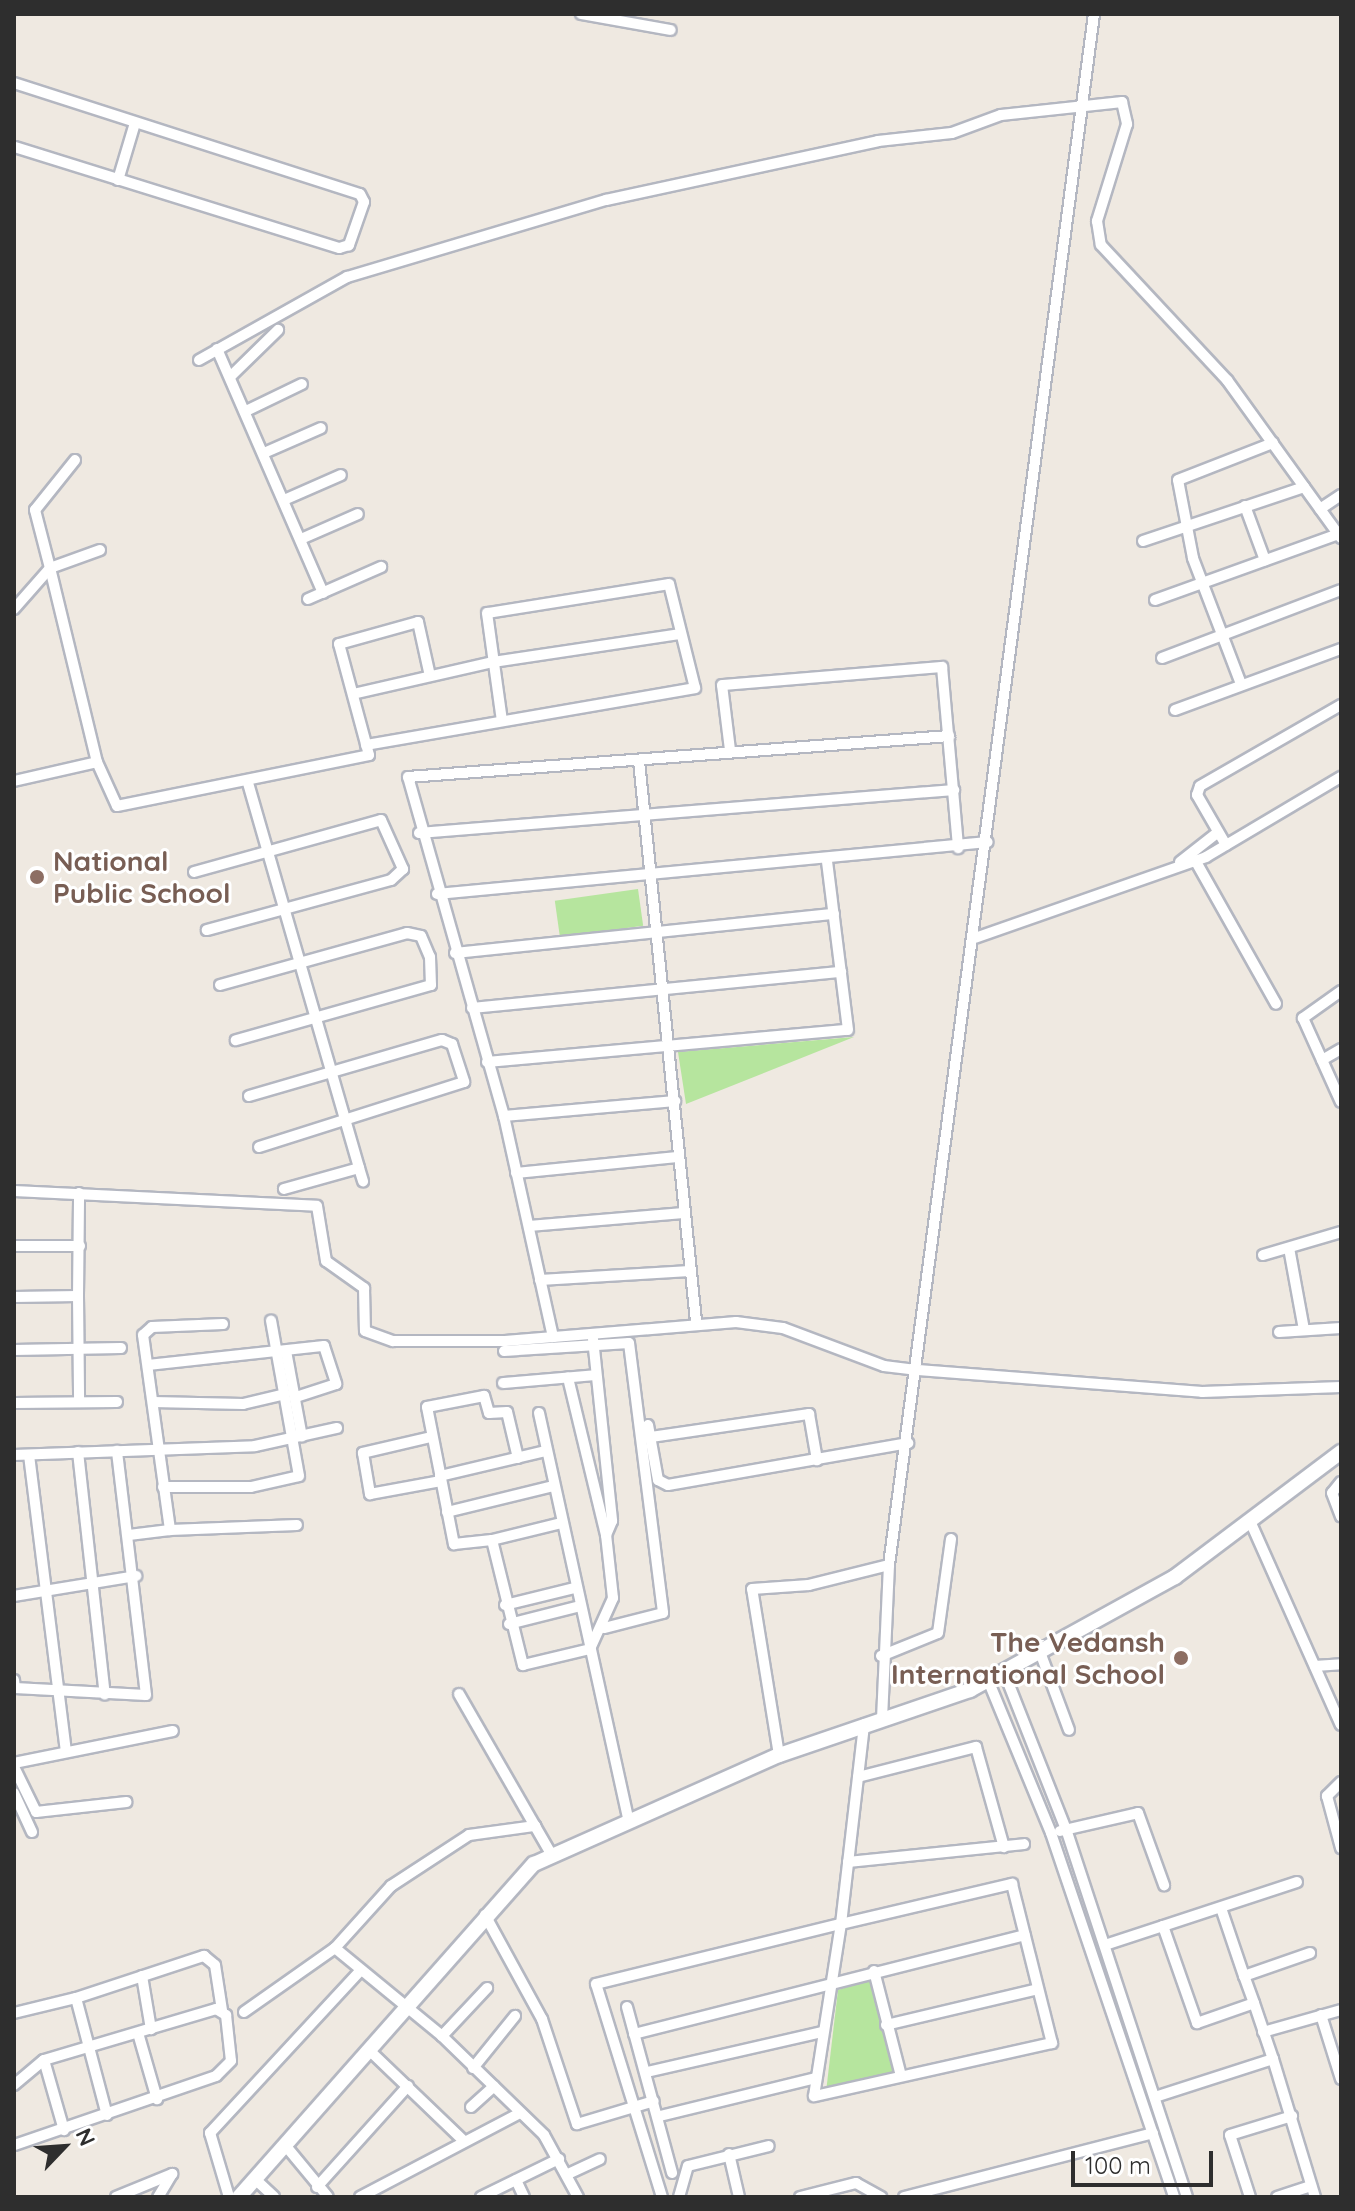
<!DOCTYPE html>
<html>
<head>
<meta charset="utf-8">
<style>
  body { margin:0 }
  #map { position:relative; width:1355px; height:2211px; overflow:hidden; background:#efe9e1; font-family:Quicksand,sans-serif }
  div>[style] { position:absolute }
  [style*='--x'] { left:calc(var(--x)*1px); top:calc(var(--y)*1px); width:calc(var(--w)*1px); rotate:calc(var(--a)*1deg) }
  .green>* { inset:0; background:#b6e59e; transform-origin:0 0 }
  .roads { filter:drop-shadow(2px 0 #b4b7c1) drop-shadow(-2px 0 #b4b7c1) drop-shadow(0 2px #b4b7c1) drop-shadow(0 -2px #b4b7c1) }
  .street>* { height:10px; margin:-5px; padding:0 5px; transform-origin:5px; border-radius:5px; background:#fff }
  .secondary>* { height:14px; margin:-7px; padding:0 7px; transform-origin:7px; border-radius:7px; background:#fff }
  .dots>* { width:22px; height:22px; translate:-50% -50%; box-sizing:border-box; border:4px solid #fff; border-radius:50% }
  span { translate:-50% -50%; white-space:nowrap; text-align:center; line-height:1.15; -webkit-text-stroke:6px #fff; paint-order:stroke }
  .education-label { font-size:28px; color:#785e54; font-weight:700 }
  .left { translate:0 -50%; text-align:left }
  .right { translate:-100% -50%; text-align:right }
  .frame { position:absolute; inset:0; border:16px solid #2e2e2e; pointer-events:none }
  .north { position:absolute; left:24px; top:2107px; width:80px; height:80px; -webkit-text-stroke:6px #fff; paint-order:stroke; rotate:65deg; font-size:22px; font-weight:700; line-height:32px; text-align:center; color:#2e2e2e }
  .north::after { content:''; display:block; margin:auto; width:28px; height:36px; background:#2e2e2e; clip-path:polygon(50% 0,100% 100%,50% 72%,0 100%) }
  .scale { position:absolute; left:1071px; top:2151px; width:142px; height:36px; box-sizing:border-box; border:4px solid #2e2e2e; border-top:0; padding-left:10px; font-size:24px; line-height:28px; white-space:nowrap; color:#2e2e2e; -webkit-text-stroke:6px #fff; paint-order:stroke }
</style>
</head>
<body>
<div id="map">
  <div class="green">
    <i style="left:638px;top:889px;width:37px;height:84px;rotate:82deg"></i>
    <i style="clip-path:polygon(854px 1037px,686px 1104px,678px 1052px)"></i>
    <i style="clip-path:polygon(873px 1979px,899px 2075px,826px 2092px,838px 1990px)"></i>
  </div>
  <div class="roads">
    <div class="street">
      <i style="--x:581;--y:14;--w:91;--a:10.1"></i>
      <i style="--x:14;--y:83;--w:363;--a:17.8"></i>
      <i style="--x:360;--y:194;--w:9;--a:63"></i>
      <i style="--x:364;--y:202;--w:46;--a:109.2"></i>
      <i style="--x:349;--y:245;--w:10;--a:163"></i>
      <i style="--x:339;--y:248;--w:340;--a:-162.7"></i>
      <i style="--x:118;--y:180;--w:59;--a:-73.4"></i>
      <i style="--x:217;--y:349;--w:266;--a:66.5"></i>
      <i style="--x:199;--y:360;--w:170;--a:-29.3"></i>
      <i style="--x:347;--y:277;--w:270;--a:-16.6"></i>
      <i style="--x:606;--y:200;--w:278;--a:-12.2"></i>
      <i style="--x:878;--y:141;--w:74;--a:-6.2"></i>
      <i style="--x:952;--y:133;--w:52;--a:-20.2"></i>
      <i style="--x:1001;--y:115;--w:122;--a:-6.1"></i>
      <i style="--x:1122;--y:102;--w:23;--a:77"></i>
      <i style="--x:1127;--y:124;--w:102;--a:107.2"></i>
      <i style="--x:1097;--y:221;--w:24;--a:81"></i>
      <i style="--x:1101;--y:245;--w:185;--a:47"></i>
      <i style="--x:1227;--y:380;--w:195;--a:54.2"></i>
      <i style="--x:231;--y:376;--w:66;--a:-44.4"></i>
      <i style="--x:246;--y:411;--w:62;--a:-25.7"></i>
      <i style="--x:264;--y:453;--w:62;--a:-23.7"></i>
      <i style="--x:284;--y:500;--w:62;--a:-23.7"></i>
      <i style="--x:1245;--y:506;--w:58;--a:69.7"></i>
      <i style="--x:1320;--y:509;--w:25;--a:-34"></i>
      <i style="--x:301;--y:539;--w:62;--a:-23.7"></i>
      <i style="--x:1143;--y:541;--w:170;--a:-18.5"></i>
      <i style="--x:100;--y:550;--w:53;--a:160.2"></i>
      <i style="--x:50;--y:568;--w:200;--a:76.4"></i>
      <i style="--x:97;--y:762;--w:48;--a:65.6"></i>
      <i style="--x:117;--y:806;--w:257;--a:-11.4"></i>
      <i style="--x:369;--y:755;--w:115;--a:-105.1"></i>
      <i style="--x:339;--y:644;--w:82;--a:-15.6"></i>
      <i style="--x:418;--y:622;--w:55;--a:77.5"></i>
      <i style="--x:308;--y:599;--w:80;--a:-23.7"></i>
      <i style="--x:1155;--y:600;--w:195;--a:-19.8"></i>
      <i style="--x:14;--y:609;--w:55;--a:-48.7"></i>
      <i style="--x:50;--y:568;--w:60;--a:-104.5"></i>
      <i style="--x:35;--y:510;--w:64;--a:-51.3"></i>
      <i style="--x:1162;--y:658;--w:191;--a:-20.8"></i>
      <i style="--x:1241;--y:684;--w:135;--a:-110.9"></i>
      <i style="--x:1193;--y:558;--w:79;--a:-100.9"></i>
      <i style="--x:1178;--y:480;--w:102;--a:-21.3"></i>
      <i style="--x:353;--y:694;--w:144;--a:-12.9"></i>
      <i style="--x:493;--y:662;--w:190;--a:-8.5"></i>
      <i style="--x:1175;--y:710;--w:177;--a:-20.2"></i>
      <i style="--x:366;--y:745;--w:334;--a:-9.8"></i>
      <i style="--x:695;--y:688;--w:107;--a:-104"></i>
      <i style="--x:669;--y:584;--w:184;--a:170.9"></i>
      <i style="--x:487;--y:613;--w:109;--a:82.1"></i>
      <i style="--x:730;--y:750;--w:65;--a:-97"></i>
      <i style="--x:722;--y:685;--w:221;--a:-4.7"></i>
      <i style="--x:942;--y:667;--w:182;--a:84.9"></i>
      <i style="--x:639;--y:761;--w:563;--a:84.19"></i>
      <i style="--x:14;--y:781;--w:85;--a:-12.9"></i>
      <i style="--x:248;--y:783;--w:401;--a:73.9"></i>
      <i style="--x:359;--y:1168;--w:78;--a:164.4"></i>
      <i style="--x:419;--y:833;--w:537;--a:-4.6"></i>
      <i style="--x:1226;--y:845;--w:58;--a:-120.1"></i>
      <i style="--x:1197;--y:795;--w:9;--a:-72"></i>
      <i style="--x:1200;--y:786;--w:163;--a:-29.9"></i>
      <i style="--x:1195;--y:860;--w:165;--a:60.6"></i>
      <i style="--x:1180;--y:862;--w:47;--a:-38.1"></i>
      <i style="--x:194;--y:872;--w:194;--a:-15.5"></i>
      <i style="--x:381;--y:820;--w:54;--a:65.8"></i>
      <i style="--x:403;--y:869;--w:16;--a:137"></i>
      <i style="--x:391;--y:880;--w:191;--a:164.8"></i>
      <i style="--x:437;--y:894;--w:553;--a:-5.39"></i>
      <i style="--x:975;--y:938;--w:245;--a:-19.3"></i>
      <i style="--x:1206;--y:857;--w:157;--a:-30.7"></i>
      <i style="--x:455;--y:953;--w:381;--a:-5.9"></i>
      <i style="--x:220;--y:985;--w:194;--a:-15.5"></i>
      <i style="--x:407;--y:933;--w:14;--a:12"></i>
      <i style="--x:421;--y:936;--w:23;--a:67"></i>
      <i style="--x:430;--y:957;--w:28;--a:88"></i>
      <i style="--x:431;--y:985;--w:203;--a:164.2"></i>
      <i style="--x:1341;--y:991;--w:47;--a:144.6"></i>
      <i style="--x:1303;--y:1018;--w:92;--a:65.7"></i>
      <i style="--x:472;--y:1008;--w:371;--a:-5.6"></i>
      <i style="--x:1322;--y:1060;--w:22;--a:-30"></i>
      <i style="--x:487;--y:1062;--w:362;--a:-5.1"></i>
      <i style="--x:848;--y:1030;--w:170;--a:-97.1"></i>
      <i style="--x:249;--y:1096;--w:201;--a:-16.2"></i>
      <i style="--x:442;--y:1040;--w:11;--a:22"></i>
      <i style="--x:452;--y:1044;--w:40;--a:72"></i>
      <i style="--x:464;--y:1082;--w:215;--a:162.4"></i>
      <i style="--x:504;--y:1116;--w:172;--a:-5"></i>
      <i style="--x:359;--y:1168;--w:14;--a:73"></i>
      <i style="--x:516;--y:1173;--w:162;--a:-5.7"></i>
      <i style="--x:14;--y:1191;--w:303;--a:2.8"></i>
      <i style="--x:317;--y:1206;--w:56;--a:80.7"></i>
      <i style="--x:326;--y:1261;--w:47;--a:35.4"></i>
      <i style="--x:364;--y:1288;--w:43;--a:88.7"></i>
      <i style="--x:365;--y:1331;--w:30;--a:20"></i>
      <i style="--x:393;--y:1341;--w:112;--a:0"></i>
      <i style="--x:505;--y:1341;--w:232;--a:-4.7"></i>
      <i style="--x:736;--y:1322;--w:47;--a:7.3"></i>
      <i style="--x:783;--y:1328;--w:108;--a:20.6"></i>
      <i style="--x:884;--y:1366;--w:34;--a:7"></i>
      <i style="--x:918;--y:1370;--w:285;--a:4.4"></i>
      <i style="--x:1202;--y:1392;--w:139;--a:-2.1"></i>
      <i style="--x:529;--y:1226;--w:155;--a:-4.8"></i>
      <i style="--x:14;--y:1246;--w:66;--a:0"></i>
      <i style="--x:1289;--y:1248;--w:83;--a:79.6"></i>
      <i style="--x:1263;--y:1255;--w:81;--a:-16.4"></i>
      <i style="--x:540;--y:1280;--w:150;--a:-3.4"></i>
      <i style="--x:78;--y:1296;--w:103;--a:-89.4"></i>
      <i style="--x:14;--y:1297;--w:64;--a:-0.9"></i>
      <i style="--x:78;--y:1296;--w:104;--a:89.4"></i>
      <i style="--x:223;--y:1324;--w:71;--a:177.6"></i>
      <i style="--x:152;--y:1327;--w:12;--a:138"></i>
      <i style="--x:143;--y:1335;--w:197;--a:82.1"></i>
      <i style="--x:170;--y:1530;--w:127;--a:-2.3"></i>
      <i style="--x:1279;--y:1332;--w:62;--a:-3.7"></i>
      <i style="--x:553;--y:1337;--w:226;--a:-102.5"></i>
      <i style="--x:504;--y:1116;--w:352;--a:-105.8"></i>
      <i style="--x:408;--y:777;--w:543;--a:-4.33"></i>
      <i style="--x:593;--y:1339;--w:183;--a:84"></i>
      <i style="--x:612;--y:1521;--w:15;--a:113"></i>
      <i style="--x:14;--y:1350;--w:107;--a:-1.1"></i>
      <i style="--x:286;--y:1351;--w:87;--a:79.5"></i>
      <i style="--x:504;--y:1351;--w:125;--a:-3.7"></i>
      <i style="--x:629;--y:1343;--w:272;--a:82.8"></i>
      <i style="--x:663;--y:1613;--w:61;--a:165.7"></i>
      <i style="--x:148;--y:1365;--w:177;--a:-6.2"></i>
      <i style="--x:324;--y:1346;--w:40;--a:72"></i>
      <i style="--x:336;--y:1384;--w:42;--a:162"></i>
      <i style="--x:503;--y:1383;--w:93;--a:-4.9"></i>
      <i style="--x:153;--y:1402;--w:90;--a:1.3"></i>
      <i style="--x:243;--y:1404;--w:43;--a:-13.4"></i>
      <i style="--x:14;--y:1403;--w:103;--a:-0.6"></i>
      <i style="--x:539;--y:1413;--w:418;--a:77.6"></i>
      <i style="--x:648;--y:1425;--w:56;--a:79.7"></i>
      <i style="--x:658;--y:1480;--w:11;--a:27"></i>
      <i style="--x:668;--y:1485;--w:244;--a:-9.9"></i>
      <i style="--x:431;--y:1437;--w:70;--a:166.8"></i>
      <i style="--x:363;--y:1453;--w:42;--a:80.3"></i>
      <i style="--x:370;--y:1494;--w:72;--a:-10.4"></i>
      <i style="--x:651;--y:1437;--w:160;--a:-8.3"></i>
      <i style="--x:809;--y:1414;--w:47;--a:80.1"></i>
      <i style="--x:78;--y:1452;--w:244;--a:83.7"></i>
      <i style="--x:14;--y:1455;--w:241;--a:-2.1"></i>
      <i style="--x:255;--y:1446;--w:84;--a:-12.4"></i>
      <i style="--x:29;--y:1455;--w:299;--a:82.9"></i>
      <i style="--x:518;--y:1458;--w:47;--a:-103.4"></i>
      <i style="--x:507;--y:1412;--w:18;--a:177"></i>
      <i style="--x:489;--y:1413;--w:18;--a:-106"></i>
      <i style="--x:484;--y:1396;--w:58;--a:169.1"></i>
      <i style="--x:427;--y:1407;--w:140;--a:78.9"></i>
      <i style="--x:454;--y:1544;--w:38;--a:-6"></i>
      <i style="--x:492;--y:1540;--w:129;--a:76.1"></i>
      <i style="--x:523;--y:1665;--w:69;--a:-13.4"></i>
      <i style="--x:590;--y:1649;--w:56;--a:-65.7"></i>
      <i style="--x:613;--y:1598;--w:63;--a:-96.3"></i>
      <i style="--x:606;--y:1535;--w:162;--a:-103.6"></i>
      <i style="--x:440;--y:1476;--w:109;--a:-13.3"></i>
      <i style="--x:1341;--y:1482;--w:14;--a:129"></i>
      <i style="--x:1332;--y:1493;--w:25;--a:69"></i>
      <i style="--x:163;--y:1487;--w:88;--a:0"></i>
      <i style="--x:251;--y:1487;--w:49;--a:-12.9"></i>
      <i style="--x:299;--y:1476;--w:158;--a:-100.2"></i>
      <i style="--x:447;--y:1512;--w:110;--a:-13.7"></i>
      <i style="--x:1250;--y:1521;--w:223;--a:66"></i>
      <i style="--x:129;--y:1535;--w:41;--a:-7"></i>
      <i style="--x:492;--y:1540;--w:72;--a:-13.7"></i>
      <i style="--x:14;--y:1596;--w:124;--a:-9.3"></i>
      <i style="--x:505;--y:1605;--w:72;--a:-13.7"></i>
      <i style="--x:509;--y:1624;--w:73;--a:-14.2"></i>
      <i style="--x:1040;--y:1652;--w:83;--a:69.6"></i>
      <i style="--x:881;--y:1656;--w:61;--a:-22"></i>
      <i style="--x:938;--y:1633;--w:95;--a:-82.1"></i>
      <i style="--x:1315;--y:1666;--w:26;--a:-4"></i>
      <i style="--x:1004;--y:1672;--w:169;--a:68.5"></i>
      <i style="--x:1066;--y:1829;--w:387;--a:71.8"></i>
      <i style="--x:14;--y:1680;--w:8;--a:83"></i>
      <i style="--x:15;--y:1688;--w:131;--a:3.1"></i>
      <i style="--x:146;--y:1695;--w:246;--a:-96.8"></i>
      <i style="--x:988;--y:1680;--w:165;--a:67.6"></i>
      <i style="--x:1051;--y:1833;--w:384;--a:71.3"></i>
      <i style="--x:459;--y:1694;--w:152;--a:60.1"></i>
      <i style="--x:882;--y:1719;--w:154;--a:-87.4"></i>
      <i style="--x:889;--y:1565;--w:1564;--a:-82.47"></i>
      <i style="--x:779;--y:1755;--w:168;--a:-99.2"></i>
      <i style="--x:752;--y:1589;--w:57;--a:-4"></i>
      <i style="--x:809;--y:1585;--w:82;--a:-14"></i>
      <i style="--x:14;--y:1763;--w:162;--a:-11.4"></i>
      <i style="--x:14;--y:1767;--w:50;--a:63.9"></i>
      <i style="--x:36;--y:1812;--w:91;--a:-6.3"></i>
      <i style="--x:858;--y:1777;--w:122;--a:-14.3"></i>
      <i style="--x:976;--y:1747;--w:104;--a:74.4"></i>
      <i style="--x:1341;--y:1782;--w:20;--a:135"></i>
      <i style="--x:1327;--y:1796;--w:54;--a:74.9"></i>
      <i style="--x:14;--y:1793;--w:43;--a:65.2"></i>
      <i style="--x:1060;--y:1831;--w:80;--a:-13"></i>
      <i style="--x:1138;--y:1813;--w:77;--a:70.1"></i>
      <i style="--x:848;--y:1862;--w:177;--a:-5.8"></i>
      <i style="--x:1221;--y:1908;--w:72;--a:71.3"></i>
      <i style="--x:485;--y:1915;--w:119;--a:61.3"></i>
      <i style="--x:542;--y:2019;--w:111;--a:71.6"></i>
      <i style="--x:577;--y:2124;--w:80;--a:-16.6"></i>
      <i style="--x:1163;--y:1926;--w:141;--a:-18.2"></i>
      <i style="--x:1105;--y:1945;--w:61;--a:-18.1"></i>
      <i style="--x:1163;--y:1926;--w:103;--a:70.7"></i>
      <i style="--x:1197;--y:2023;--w:60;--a:-19.3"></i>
      <i style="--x:1254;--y:2003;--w:29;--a:-110"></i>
      <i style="--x:1244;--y:1976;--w:70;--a:-19.2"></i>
      <i style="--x:335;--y:1948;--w:139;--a:39.4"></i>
      <i style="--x:442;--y:2036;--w:142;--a:44.1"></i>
      <i style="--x:544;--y:2135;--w:71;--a:61.3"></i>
      <i style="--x:874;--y:1971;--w:108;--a:75.6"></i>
      <i style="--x:142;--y:1976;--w:54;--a:80.4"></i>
      <i style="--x:76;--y:1998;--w:135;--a:-18.2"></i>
      <i style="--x:204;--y:1956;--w:14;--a:39"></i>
      <i style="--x:215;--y:1965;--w:46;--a:81.2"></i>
      <i style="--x:1254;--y:2003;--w:59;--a:71.3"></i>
      <i style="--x:627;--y:2007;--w:172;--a:74.8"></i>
      <i style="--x:244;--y:2012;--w:111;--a:-35.1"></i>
      <i style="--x:335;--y:1948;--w:84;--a:-47.9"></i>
      <i style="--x:391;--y:1886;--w:93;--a:-33.2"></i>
      <i style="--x:469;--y:1835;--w:67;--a:-7.8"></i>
      <i style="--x:535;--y:1826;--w:32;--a:60"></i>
      <i style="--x:14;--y:2013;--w:64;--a:-13.6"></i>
      <i style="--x:76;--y:1998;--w:121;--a:75.2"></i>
      <i style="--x:1321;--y:2015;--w:67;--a:72.6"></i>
      <i style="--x:886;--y:2025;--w:156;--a:-13.3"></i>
      <i style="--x:1263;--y:2032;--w:81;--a:-15.8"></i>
      <i style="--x:138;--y:2033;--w:69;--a:73.9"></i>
      <i style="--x:634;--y:2034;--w:403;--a:-14.2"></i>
      <i style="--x:442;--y:2036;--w:66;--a:-46.8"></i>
      <i style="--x:369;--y:2050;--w:132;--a:43.8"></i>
      <i style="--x:44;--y:2060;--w:73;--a:74.1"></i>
      <i style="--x:473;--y:2068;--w:67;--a:-51.1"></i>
      <i style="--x:647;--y:2072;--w:179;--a:-12.9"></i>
      <i style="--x:14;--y:2085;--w:39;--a:-40"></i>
      <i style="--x:44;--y:2060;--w:179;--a:-16.5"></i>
      <i style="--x:216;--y:2009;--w:12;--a:31"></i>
      <i style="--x:226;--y:2015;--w:46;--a:83.8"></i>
      <i style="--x:231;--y:2061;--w:21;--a:135"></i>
      <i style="--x:216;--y:2076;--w:213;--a:161.1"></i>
      <i style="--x:1155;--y:2097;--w:124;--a:-17.9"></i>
      <i style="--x:1273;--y:2059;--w:144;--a:73.1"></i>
      <i style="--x:471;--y:2107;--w:31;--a:-42"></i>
      <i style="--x:660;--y:2116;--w:161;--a:-13.7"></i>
      <i style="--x:285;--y:2145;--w:67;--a:50.4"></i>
      <i style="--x:729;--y:2154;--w:44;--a:76.9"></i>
      <i style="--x:568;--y:2174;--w:35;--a:-25"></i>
      <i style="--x:255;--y:2179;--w:26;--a:43"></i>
      <i style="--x:516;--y:2180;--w:19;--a:65"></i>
      <i style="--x:317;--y:2187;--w:136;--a:-48"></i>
      <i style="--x:116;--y:2197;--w:61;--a:-22.3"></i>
      <i style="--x:172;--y:2174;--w:27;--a:121"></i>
      <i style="--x:229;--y:2197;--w:67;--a:-106.5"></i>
      <i style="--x:210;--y:2133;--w:222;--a:-47.2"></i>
      <i style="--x:360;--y:2197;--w:181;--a:-27.7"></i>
      <i style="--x:481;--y:2197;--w:87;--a:-26"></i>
      <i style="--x:662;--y:2197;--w:223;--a:-107.2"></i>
      <i style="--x:596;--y:1984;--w:252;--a:-13.8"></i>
      <i style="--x:841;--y:1924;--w:176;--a:-13.2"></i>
      <i style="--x:1012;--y:1884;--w:164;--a:75.9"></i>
      <i style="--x:1052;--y:2043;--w:244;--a:167.4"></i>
      <i style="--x:814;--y:2096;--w:174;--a:-81.1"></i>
      <i style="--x:841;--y:1924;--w:201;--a:-83.4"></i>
      <i style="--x:679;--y:2197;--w:32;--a:-74"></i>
      <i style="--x:688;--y:2166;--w:83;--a:-13.9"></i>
      <i style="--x:800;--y:2197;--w:58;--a:-14"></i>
      <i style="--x:856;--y:2183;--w:29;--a:29"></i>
      <i style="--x:904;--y:2197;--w:257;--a:-14.4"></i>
      <i style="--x:1250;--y:2197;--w:65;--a:-107.9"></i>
      <i style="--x:1230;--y:2135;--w:65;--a:-17"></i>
      <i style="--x:1277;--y:2197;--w:36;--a:-18"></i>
    </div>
    <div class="secondary">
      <i style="--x:239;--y:2197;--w:445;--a:-48.5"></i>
      <i style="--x:534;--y:1864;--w:268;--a:-24"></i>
      <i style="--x:779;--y:1755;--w:202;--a:-18.8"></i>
      <i style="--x:970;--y:1690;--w:234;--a:-28.9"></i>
      <i style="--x:1175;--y:1577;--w:208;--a:-37"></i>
    </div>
  </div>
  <div class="dots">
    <i style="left:37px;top:877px;background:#8d6e63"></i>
    <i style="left:1181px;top:1658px;background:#8d6e63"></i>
  </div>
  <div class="education-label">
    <span class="left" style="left:53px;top:877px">National<br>Public School</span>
    <span class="right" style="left:1165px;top:1658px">The Vedansh<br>International School</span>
  </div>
  <div class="frame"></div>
  <div class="north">N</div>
  <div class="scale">100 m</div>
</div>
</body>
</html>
